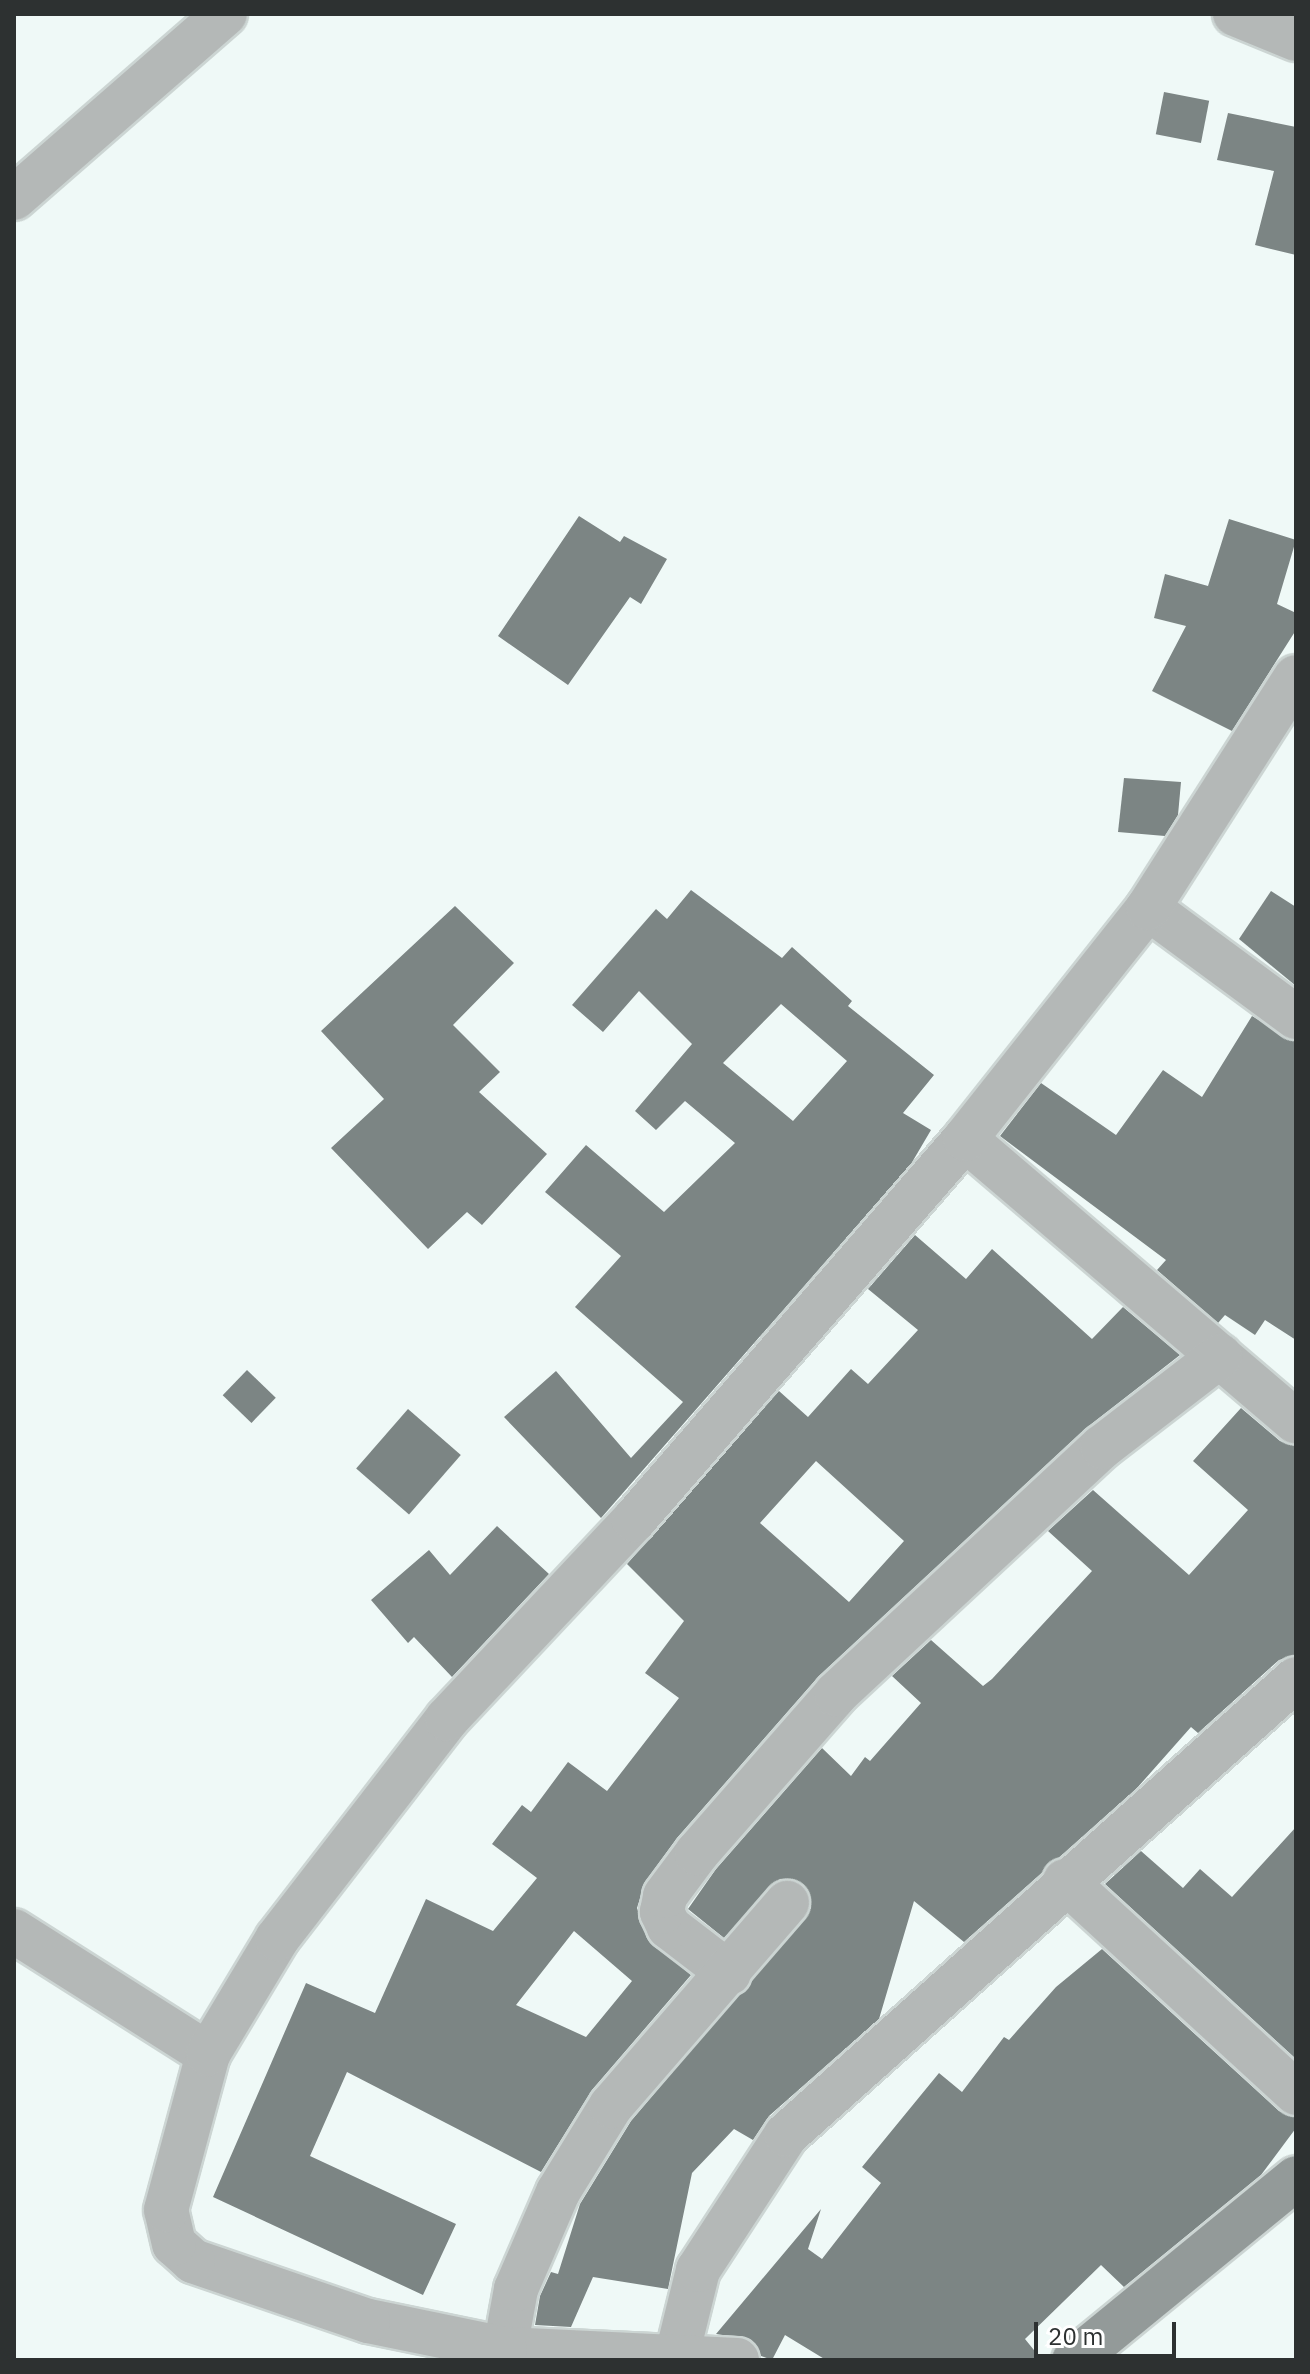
<!DOCTYPE html>
<html>
<head>
<meta charset="utf-8">
<style>
  body { margin:0 }
  #map { position:relative; width:1310px; height:2374px; overflow:hidden; background:#eff9f7; font-family:"IBM Plex Sans",sans-serif }
  div>[style] { position:absolute }
  [style*='--x'] { left:calc(var(--x)*1px); top:calc(var(--y)*1px); width:calc(var(--w)*1px); rotate:calc(var(--a)*1deg) }
  .building>* { inset:0; background:#7c8584; transform-origin:0 0 }
  .roads { filter:drop-shadow(2px 0 #ccd5d3) drop-shadow(-2px 0 #ccd5d3) drop-shadow(0 2px #ccd5d3) drop-shadow(0 -2px #ccd5d3) }
  .street>* { height:44px; margin:-22px; padding:0 22px; transform-origin:22px; border-radius:22px; background:#b4b8b7 }
  .secondary>* { height:44px; margin:-22px; padding:0 22px; transform-origin:22px; border-radius:22px; background:#939a99 }
  span { translate:-50% -50%; white-space:nowrap; text-align:center; line-height:1.15; -webkit-text-stroke:6px #fff; paint-order:stroke }
  .frame { position:absolute; inset:0; border:16px solid #2d3131; pointer-events:none }
  .scale { position:absolute; left:1034px; top:2322px; width:142px; height:36px; box-sizing:border-box; border:4px solid #2d3131; border-top:0; padding-left:10px; font-size:24px; line-height:28px; white-space:nowrap; color:#2d3131; -webkit-text-stroke:6px #fff; paint-order:stroke }
</style>
</head>
<body>
<div id="map">
  <div class="building">
    <i style="left:1164px;top:92px;width:46px;height:43px;rotate:11deg"></i>
    <i style="clip-path:polygon(1228px 113px,1296px 127px,1296px 255px,1255px 245px,1274px 171px,1217px 160px)"></i>
    <i style="clip-path:polygon(579px 516px,620px 542px,624px 536px,667px 559px,641px 604px,630px 597px,568px 685px,498px 636px)"></i>
    <i style="clip-path:polygon(1229px 519px,1296px 540px,1277px 604px,1296px 613px,1296px 630px,1232px 731px,1152px 691px,1186px 626px,1154px 618px,1165px 574px,1208px 586px)"></i>
    <i style="clip-path:polygon(1124px 778px,1181px 782px,1178px 815px,1165px 836px,1118px 832px)"></i>
    <i style="clip-path:polygon(evenodd,691px 890px,782px 958px,792px 947px,852px 1001px,848px 1006px,934px 1075px,903px 1113px,931px 1130px,911px 1164px,601px 1518px,504px 1417px,556px 1371px,631px 1458px,683px 1402px,575px 1307px,621px 1256px,545px 1192px,586px 1145px,664px 1212px,735px 1143px,685px 1101px,656px 1130px,635px 1111px,692px 1044px,639px 991px,603px 1032px,572px 1005px,656px 909px,667px 919px,691px 890px,781px 1004px,847px 1061px,793px 1121px,723px 1063px,781px 1004px)"></i>
    <i style="clip-path:polygon(1271px 891px,1296px 907px,1296px 986px,1239px 939px)"></i>
    <i style="clip-path:polygon(455px 906px,514px 963px,453px 1025px,500px 1072px,479px 1092px,547px 1154px,482px 1225px,467px 1212px,428px 1249px,331px 1148px,384px 1099px,321px 1031px)"></i>
    <i style="clip-path:polygon(1252px 1016px,1296px 1042px,1296px 1340px,1265px 1320px,1255px 1335px,1225px 1315px,1218px 1323px,1157px 1270px,1166px 1260px,1000px 1136px,1041px 1083px,1116px 1135px,1163px 1070px,1202px 1097px)"></i>
    <i style="clip-path:polygon(evenodd,915px 1235px,966px 1279px,992px 1249px,1092px 1339px,1123px 1307px,1180px 1355px,1085px 1429px,819px 1676px,677px 1838px,645px 1882px,637px 1908px,647px 1938px,691px 1975px,592px 2090px,541px 2172px,347px 2072px,310px 2156px,456px 2224px,423px 2295px,213px 2197px,306px 1983px,375px 2013px,426px 1899px,493px 1931px,537px 1878px,492px 1844px,522px 1805px,531px 1812px,568px 1762px,607px 1791px,679px 1698px,645px 1673px,684px 1621px,627px 1564px,779px 1391px,808px 1417px,851px 1369px,868px 1384px,918px 1330px,868px 1289px,915px 1235px,816px 1461px,904px 1541px,849px 1602px,760px 1523px,816px 1461px,915px 1235px,574px 1931px,632px 1981px,586px 2037px,516px 2005px,574px 1931px)"></i>
    <i style="left:247px;top:1370px;width:40px;height:35px;rotate:44deg"></i>
    <i style="clip-path:polygon(1241px 1408px,1280px 1441px,1296px 1446px,1296px 1655px,1279px 1660px,1198px 1733px,1191px 1727px,1137px 1788px,964px 1942px,914px 1901px,879px 2019px,769px 2116px,753px 2140px,734px 2129px,692px 2173px,668px 2289px,593px 2277px,571px 2327px,535px 2325px,540px 2296px,551px 2272px,558px 2274px,580px 2204px,631px 2121px,811px 1908px,804px 1885px,780px 1879px,724px 1938px,688px 1909px,716px 1869px,822px 1748px,851px 1776px,865px 1757px,870px 1761px,921px 1703px,892px 1676px,931px 1640px,983px 1686px,992px 1679px,1092px 1571px,1048px 1531px,1093px 1490px,1189px 1575px,1248px 1510px,1193px 1461px)"></i>
    <i style="left:408px;top:1409px;width:70px;height:79px;rotate:41deg"></i>
    <i style="clip-path:polygon(497px 1526px,549px 1574px,452px 1677px,414px 1637px,408px 1643px,371px 1600px,429px 1550px,450px 1575px)"></i>
    <i style="clip-path:polygon(1296px 1827px,1296px 2059px,1105px 1884px,1141px 1851px,1183px 1888px,1200px 1869px,1232px 1897px)"></i>
    <i style="clip-path:polygon(1102px 1949px,1279px 2111px,1296px 2117px,1296px 2128px,1261px 2175px,1124px 2287px,1101px 2265px,1025px 2339px,1042px 2360px,826px 2360px,785px 2335px,772px 2360px,761px 2356px,750px 2339px,716px 2334px,821px 2209px,808px 2249px,822px 2259px,881px 2183px,862px 2167px,939px 2073px,962px 2092px,1004px 2037px,1009px 2040px,1056px 1987px)"></i>
  </div>
  <div class="roads">
    <div class="street">
      <i style="--x:1235;--y:14;--w:66;--a:22.3"></i>
      <i style="--x:14;--y:198;--w:280;--a:-41.1"></i>
      <i style="--x:1148;--y:908;--w:184;--a:36.4"></i>
      <i style="--x:965;--y:1139;--w:435;--a:40.5"></i>
      <i style="--x:1065;--y:1881;--w:314;--a:42.5"></i>
      <i style="--x:14;--y:1931;--w:230;--a:32.4"></i>
      <i style="--x:729;--y:1973;--w:76;--a:-142.5"></i>
      <i style="--x:669;--y:1927;--w:17;--a:-115"></i>
      <i style="--x:662;--y:1912;--w:16;--a:-79"></i>
      <i style="--x:665;--y:1896;--w:54;--a:-53.3"></i>
      <i style="--x:697;--y:1853;--w:211;--a:-48.8"></i>
      <i style="--x:836;--y:1694;--w:363;--a:-42.9"></i>
      <i style="--x:1102;--y:1447;--w:149;--a:-37.6"></i>
      <i style="--x:505;--y:2349;--w:61;--a:-79.6"></i>
      <i style="--x:516;--y:2289;--w:106;--a:-66.6"></i>
      <i style="--x:558;--y:2192;--w:101;--a:-58.4"></i>
      <i style="--x:611;--y:2106;--w:269;--a:-49.1"></i>
      <i style="--x:677;--y:2355;--w:88;--a:-76.1"></i>
      <i style="--x:698;--y:2270;--w:161;--a:-56.9"></i>
      <i style="--x:786;--y:2135;--w:684;--a:-41.8"></i>
      <i style="--x:737;--y:2360;--w:232;--a:-177.3"></i>
      <i style="--x:505;--y:2349;--w:140;--a:-168.4"></i>
      <i style="--x:368;--y:2321;--w:185;--a:-161.1"></i>
      <i style="--x:193;--y:2261;--w:25;--a:-138"></i>
      <i style="--x:174;--y:2244;--w:35;--a:-103"></i>
      <i style="--x:166;--y:2210;--w:162;--a:-74.9"></i>
      <i style="--x:208;--y:2054;--w:134;--a:-59"></i>
      <i style="--x:277;--y:1939;--w:278;--a:-52.3"></i>
      <i style="--x:447;--y:1719;--w:273;--a:-46.8"></i>
      <i style="--x:634;--y:1520;--w:505;--a:-49.02"></i>
      <i style="--x:965;--y:1139;--w:295;--a:-51.6"></i>
      <i style="--x:1148;--y:908;--w:274;--a:-57.4"></i>
    </div>
    <div class="secondary">
      <i style="--x:1074;--y:2360;--w:287;--a:-39.3"></i>
    </div>
  </div>
  <div class="frame"></div>
  <div class="scale">20 m</div>
</div>
</body>
</html>
